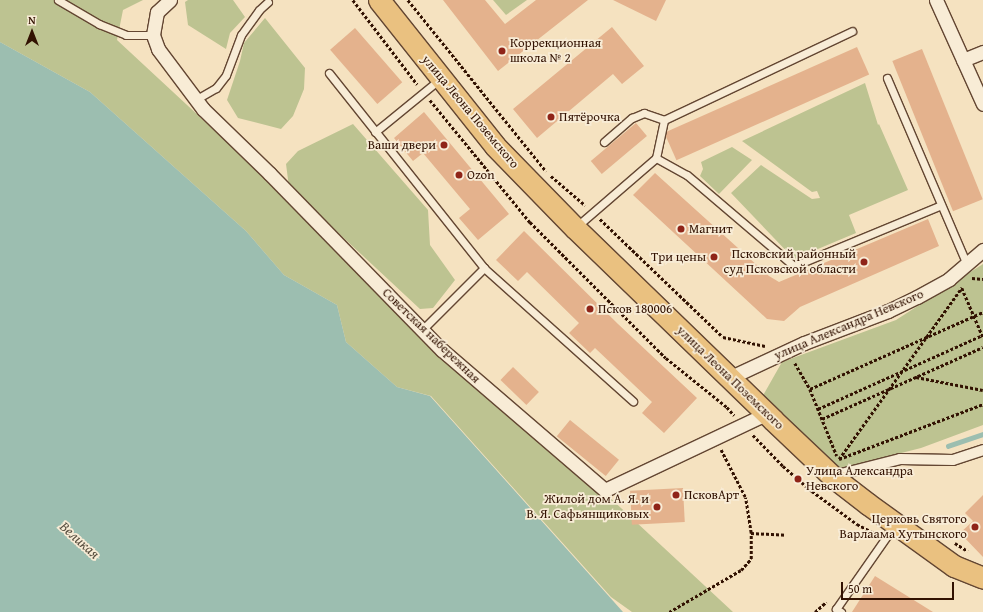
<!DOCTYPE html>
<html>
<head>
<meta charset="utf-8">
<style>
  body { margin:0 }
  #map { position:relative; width:983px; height:612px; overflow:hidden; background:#f5e2c0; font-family:"Gentium Book Plus",serif }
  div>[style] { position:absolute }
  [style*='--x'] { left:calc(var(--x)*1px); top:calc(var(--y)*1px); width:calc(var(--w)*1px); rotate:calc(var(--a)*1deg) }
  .green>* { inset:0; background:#bdc391 }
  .water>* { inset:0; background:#9cbeb0 }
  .stream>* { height:4.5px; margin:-2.25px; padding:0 2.25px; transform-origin:2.25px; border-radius:2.25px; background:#9cbeb0 }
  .building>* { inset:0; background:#e4b28d; transform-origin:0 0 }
  .path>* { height:2.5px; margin-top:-1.25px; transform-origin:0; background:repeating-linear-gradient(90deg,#321202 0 3px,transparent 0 5px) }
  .roads { filter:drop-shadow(1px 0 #634632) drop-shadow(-1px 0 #634632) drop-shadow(0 1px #634632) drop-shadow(0 -1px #634632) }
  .service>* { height:7px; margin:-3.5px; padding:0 3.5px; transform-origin:3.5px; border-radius:3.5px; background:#f8ecd6 }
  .pedestrian>* { height:10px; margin:-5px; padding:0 5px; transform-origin:5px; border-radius:5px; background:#f8ecd6 }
  .minor>* { height:13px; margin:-6.5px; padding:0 6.5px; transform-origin:6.5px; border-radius:6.5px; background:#f8ecd6 }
  .primary>* { height:21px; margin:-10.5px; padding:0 10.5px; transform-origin:10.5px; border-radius:10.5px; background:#eac180 }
  .dots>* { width:11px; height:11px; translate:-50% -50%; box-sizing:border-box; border:2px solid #f8ecd6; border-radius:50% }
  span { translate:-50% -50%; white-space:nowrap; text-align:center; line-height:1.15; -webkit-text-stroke:3.5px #f8ecd6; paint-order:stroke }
  .poi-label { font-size:13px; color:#321202 }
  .left { translate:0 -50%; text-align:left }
  .right { translate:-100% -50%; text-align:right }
  .street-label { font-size:13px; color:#321202 }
  .water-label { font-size:14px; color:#574e3f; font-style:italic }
  .north { position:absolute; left:12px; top:12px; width:40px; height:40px; -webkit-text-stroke:3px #f8ecd6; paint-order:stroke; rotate:0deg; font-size:11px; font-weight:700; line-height:16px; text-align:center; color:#321202 }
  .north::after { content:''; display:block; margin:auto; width:14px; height:18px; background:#321202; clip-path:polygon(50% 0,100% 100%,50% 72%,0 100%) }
  .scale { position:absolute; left:841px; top:582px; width:113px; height:18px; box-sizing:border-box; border:2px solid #321202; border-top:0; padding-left:5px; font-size:12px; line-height:14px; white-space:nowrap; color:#321202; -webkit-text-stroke:3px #f8ecd6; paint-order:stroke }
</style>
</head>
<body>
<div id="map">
  <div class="green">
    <i style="clip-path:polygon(0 0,143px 0,123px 10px,117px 40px,733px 612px,632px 612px,611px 597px,431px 396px,397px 387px,346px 342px,337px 305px,284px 275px,246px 231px,90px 92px,0 42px)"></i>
    <i style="clip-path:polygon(188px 0,233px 0,245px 17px,230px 33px,226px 49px,188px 25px,185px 2px)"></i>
    <i style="clip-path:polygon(493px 0,527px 0,506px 15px)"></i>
    <i style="clip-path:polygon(265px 18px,305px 68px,304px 89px,293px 116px,281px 129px,238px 118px,227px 100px,240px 61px,244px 43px)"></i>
    <i style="clip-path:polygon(865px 83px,878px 125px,879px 124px,908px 190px,849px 215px,856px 233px,794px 259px,731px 193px,761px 165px,812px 199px,820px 198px,817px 191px,812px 192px,742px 141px)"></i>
    <i style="clip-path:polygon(353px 124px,428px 210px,430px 245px,455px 280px,433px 308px,420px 309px,289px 187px,286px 164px,298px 151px)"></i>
    <i style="clip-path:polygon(732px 147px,752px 160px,719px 194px,700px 176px,703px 169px,701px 162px)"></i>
    <i style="clip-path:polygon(983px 264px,983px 425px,921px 448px,834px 470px,761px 399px,782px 362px,896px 320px)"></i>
  </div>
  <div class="water">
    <i style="clip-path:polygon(0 42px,90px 92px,246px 231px,284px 275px,337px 305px,346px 342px,397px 387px,430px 396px,623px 612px,0 612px)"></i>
  </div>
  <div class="stream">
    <i style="--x:948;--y:446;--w:37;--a:-19"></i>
  </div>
  <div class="building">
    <i style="clip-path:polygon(443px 0,485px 0,505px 24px,536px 0,588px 0,498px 71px)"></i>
    <i style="clip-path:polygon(613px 0,666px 0,656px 21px)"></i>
    <i style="clip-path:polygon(612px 27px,644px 66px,622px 84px,613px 74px,537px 138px,513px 109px)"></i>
    <i style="left:355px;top:28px;width:72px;height:33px;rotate:49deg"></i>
    <i style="left:857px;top:47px;width:30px;height:211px;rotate:66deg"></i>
    <i style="left:922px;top:49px;width:162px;height:32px;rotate:68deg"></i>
    <i style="clip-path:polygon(424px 112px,509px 214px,478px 240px,459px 218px,470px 209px,423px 153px,413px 161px,394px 138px)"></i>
    <i style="left:636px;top:123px;width:17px;height:59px;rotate:50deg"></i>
    <i style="clip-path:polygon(655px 173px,769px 276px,779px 282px,928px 219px,939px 246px,800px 307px,784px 321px,767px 319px,633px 195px)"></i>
    <i style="clip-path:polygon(524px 231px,618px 324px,697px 398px,664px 433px,642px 413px,652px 402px,595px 348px,590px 353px,569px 333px,579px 323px,527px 272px,518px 281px,496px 260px)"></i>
    <i style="left:513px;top:367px;width:36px;height:18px;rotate:44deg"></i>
    <i style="left:570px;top:420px;width:63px;height:21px;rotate:39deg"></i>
    <i style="left:683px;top:488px;width:34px;height:53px;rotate:87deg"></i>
    <i style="clip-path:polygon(983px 495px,983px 557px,960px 533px,973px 521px,965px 513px)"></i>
    <i style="clip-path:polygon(875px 576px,933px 612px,852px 612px)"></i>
  </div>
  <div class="path">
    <i style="--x:353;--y:0;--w:106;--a:52.7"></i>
    <i style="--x:408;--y:0;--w:220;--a:51.1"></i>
    <i style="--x:430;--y:100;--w:158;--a:50.7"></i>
    <i style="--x:530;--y:222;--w:192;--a:45"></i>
    <i style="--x:666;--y:358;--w:78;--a:38.8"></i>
    <i style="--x:727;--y:407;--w:11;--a:49"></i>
    <i style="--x:551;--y:176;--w:45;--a:40.5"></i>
    <i style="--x:600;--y:219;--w:170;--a:43.8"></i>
    <i style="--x:723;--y:337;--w:43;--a:12.1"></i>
    <i style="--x:972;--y:278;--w:11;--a:5"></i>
    <i style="--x:962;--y:288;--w:53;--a:66.8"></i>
    <i style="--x:795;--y:363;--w:30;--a:60"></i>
    <i style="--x:810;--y:389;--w:72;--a:68.1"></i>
    <i style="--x:916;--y:377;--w:68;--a:11"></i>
    <i style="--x:810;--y:389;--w:189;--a:-24"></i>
    <i style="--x:818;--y:409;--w:181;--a:-24.2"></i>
    <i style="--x:822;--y:419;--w:176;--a:-24.1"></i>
    <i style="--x:753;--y:435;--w:43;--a:45.9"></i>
    <i style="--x:783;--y:466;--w:38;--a:41"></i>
    <i style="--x:812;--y:491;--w:56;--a:36.3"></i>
    <i style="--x:857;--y:524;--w:19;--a:28"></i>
    <i style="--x:839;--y:459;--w:211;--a:-54.4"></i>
    <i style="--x:839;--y:459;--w:154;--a:-20.9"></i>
    <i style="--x:751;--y:533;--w:35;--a:3"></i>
    <i style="--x:955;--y:543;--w:15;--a:32"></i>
    <i style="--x:669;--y:612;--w:83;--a:-30.3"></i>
    <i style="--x:741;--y:570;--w:15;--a:-48"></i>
    <i style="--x:751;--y:559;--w:26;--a:-90"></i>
    <i style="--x:751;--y:533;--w:36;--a:-99"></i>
    <i style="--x:745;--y:497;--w:53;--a:-117.1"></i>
    <i style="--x:815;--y:612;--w:15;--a:-42"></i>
  </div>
  <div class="roads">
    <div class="service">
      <i style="--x:58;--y:0;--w:48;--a:30.3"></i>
      <i style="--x:99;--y:24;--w:29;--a:22"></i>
      <i style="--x:126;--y:35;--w:27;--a:0"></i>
      <i style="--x:329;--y:73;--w:249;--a:51.5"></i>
      <i style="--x:484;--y:268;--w:200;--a:41.8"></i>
      <i style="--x:887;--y:78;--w:203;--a:66.8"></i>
      <i style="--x:195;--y:100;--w:24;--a:-30"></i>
      <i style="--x:216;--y:88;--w:16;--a:-52"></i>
      <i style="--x:226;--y:75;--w:43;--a:-69.4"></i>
      <i style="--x:241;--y:35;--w:31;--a:-54"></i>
      <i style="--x:259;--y:10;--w:12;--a:-42"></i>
      <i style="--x:375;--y:132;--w:84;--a:-39.2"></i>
      <i style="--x:604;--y:142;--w:37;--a:-41"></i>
      <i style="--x:632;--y:118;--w:13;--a:-23"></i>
      <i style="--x:644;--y:113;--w:21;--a:19"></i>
      <i style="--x:656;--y:158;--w:39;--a:-78"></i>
      <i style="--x:664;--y:120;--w:208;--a:-25.3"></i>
      <i style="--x:576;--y:227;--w:106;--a:-40.8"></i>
      <i style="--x:656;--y:158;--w:35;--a:29"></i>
      <i style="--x:687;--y:175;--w:140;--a:40.4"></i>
      <i style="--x:794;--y:266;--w:159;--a:-22.5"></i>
      <i style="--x:422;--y:330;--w:88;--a:-45"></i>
      <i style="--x:841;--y:612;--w:6;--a:-149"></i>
      <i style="--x:836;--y:609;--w:101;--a:-55.1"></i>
    </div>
    <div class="pedestrian">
      <i style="--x:833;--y:476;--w:69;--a:-14.2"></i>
      <i style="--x:900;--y:459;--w:53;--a:1.1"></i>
      <i style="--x:953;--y:460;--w:32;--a:-18"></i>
    </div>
    <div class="minor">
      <i style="--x:170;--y:0;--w:18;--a:137"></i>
      <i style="--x:157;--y:12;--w:23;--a:100"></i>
      <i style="--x:153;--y:35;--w:15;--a:70"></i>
      <i style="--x:158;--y:49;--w:75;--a:53.1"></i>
      <i style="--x:203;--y:109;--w:93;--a:44.1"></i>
      <i style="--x:270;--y:174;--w:246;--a:45.7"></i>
      <i style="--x:442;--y:350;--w:215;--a:40.7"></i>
      <i style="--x:605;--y:490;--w:178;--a:-25.3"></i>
      <i style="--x:936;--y:0;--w:114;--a:65.7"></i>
      <i style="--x:963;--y:60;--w:22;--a:-22"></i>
      <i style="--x:729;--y:378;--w:83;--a:-25"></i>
      <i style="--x:804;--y:343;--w:90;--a:-20.9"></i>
      <i style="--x:888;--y:311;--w:32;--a:-26"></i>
      <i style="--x:917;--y:297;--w:37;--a:-29"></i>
      <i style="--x:949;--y:279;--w:45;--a:-40.5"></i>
    </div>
    <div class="primary">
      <i style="--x:379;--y:0;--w:186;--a:51.5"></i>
      <i style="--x:495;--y:146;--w:115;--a:45.7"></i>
      <i style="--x:575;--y:228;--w:276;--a:44.1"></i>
      <i style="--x:773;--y:420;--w:83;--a:43.5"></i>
      <i style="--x:833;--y:477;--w:44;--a:37.6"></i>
      <i style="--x:868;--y:504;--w:106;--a:35.8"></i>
      <i style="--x:954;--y:566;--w:31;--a:22"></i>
    </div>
  </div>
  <div class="dots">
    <i style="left:502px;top:51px;background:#8f2418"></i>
    <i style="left:551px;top:117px;background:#8f2418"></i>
    <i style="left:444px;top:145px;background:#8f2418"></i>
    <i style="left:459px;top:175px;background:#8f2418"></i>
    <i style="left:681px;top:229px;background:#8f2418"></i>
    <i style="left:714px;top:257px;background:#8f2418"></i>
    <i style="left:864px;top:262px;background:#8f2418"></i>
    <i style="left:590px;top:309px;background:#8f2418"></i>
    <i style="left:798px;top:479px;background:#8f2418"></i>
    <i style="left:676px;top:495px;background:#8f2418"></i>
    <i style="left:657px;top:507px;background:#8f2418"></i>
    <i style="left:975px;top:527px;background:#8f2418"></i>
  </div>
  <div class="poi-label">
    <span class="left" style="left:510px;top:51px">Коррекционная<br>школа № 2</span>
    <span class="left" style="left:559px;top:117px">Пятёрочка</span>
    <span class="right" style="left:436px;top:145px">Ваши двери</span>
    <span class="left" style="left:467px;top:175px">Ozon</span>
    <span class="left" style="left:689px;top:229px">Магнит</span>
    <span class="right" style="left:856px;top:262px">Псковский районный<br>суд Псковской области</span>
    <span class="right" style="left:706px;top:257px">Три цены</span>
    <span class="left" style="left:598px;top:309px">Псков 180006</span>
    <span class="left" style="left:806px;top:479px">Улица Александра<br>Невского</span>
    <span class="left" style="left:684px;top:495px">ПсковАрт</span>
    <span class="right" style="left:649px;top:507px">Жилой дом А. Я. и<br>В. Я. Сафьянщиковых</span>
    <span class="right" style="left:967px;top:527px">Церковь Святого<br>Варлаама Хутынского</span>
  </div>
  <div class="street-label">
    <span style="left:470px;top:112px;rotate:50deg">улица Леона Поземского</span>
    <span style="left:849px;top:325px;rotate:-23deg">улица Александра Невского</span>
    <span style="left:431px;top:336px;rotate:44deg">Советская набережная</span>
    <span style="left:730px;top:378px;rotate:44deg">улица Леона Поземского</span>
  </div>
  <div class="water-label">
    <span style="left:80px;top:540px;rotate:42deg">Великая</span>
  </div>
  <div class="north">N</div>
  <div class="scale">50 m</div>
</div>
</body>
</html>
